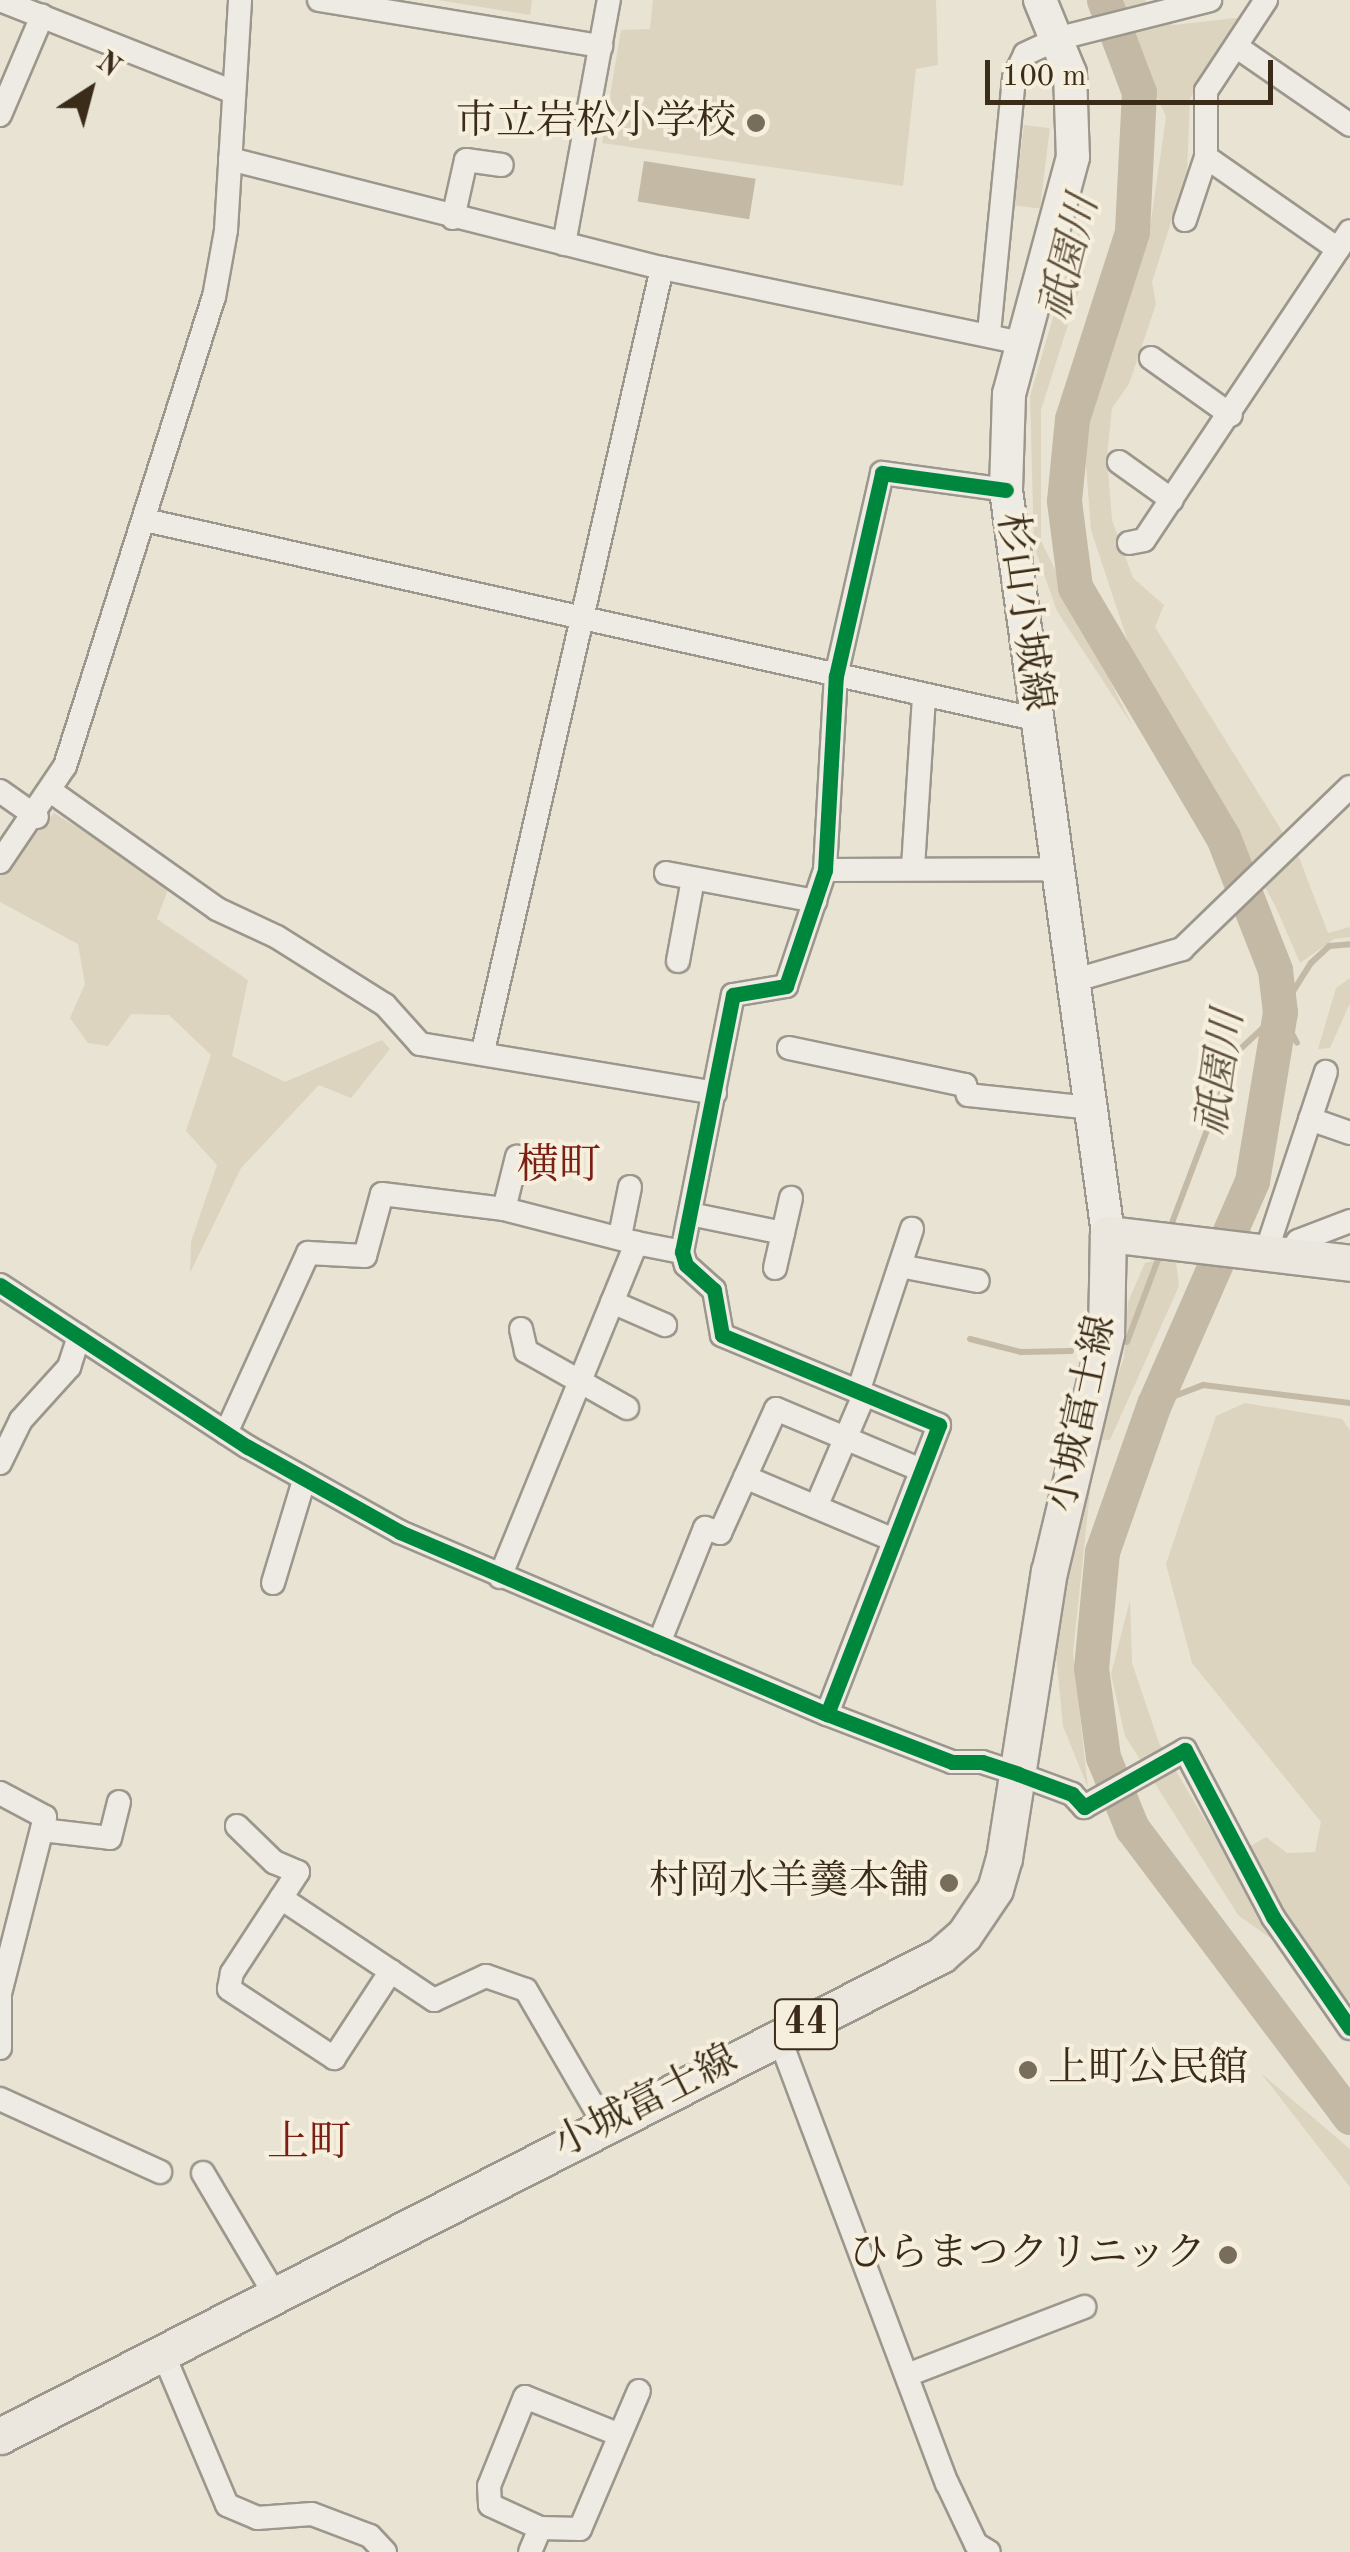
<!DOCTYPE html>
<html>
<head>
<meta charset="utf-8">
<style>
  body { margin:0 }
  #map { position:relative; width:1350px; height:2552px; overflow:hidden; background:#e9e3d4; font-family:"Old Standard TT","Noto Serif JP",serif }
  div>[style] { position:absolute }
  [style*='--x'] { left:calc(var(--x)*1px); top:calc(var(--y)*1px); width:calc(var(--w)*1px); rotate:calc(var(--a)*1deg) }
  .green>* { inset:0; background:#dcd4bf; transform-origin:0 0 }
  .water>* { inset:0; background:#c3b9a4; transform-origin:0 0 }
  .stream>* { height:6px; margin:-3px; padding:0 3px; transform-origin:3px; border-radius:3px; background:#c3b9a4 }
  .river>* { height:35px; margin:-17.5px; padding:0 17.5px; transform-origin:17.5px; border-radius:17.5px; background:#c3b9a4 }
  .roads { filter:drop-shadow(2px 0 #9c978c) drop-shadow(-2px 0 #9c978c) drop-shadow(0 2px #9c978c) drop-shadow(0 -2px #9c978c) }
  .minor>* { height:22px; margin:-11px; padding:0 11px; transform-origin:11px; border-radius:11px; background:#edebe3 }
  .secondary>* { height:32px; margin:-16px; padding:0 16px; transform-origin:16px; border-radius:16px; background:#edebe3 }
  .primary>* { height:35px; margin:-17.5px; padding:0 17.5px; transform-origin:17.5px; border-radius:17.5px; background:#ebe7de }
  .cycleway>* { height:15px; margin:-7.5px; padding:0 7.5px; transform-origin:7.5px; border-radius:7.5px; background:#00873e }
  .dots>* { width:28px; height:28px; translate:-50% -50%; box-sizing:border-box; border:5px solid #f6efde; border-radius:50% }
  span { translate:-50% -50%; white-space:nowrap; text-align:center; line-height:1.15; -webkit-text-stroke:8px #f6efde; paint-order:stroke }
  .shield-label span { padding:2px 8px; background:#f6efde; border:2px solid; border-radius:8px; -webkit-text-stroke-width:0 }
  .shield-label { font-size:38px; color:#3b2c1a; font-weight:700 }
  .poi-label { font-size:40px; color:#3b2c1a }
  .right { translate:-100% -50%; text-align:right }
  .left { translate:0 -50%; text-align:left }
  .street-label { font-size:40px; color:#3b2c1a }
  .water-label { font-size:42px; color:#5f513d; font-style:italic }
  .neighbourhood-label { font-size:42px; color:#7a1f14 }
  .north { position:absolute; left:40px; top:40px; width:100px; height:100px; -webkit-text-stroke:8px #f6efde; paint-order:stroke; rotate:36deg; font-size:28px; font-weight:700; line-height:40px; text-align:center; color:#3b2c1a }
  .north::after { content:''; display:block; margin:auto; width:35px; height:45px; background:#3b2c1a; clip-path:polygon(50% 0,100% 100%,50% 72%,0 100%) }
  .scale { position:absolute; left:985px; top:60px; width:288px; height:45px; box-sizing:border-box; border:5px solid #3b2c1a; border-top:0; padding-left:12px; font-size:30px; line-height:35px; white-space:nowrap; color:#3b2c1a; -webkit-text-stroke:8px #f6efde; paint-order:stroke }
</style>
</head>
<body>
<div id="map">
  <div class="green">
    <i style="clip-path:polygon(438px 0,532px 0,530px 15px)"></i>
    <i style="clip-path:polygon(653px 0,936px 0,938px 65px,916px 69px,903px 186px,602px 143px,621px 30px,650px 29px)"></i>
    <i style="clip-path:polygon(1115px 0,1145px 0,1158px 22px,1174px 25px,1244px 17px,1190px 98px,1187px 172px,1152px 282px,1156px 304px,1129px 384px,1112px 408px,1107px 457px,1112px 520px,1133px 578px,1164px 605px,1155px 627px,1300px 860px,1328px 933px,1350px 927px,1350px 937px,1334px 939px,1300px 963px,1275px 905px,1132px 654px,1091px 530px,1085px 452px,1094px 387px,1151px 221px,1166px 117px)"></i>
    <i style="left:1024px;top:125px;width:26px;height:81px;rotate:7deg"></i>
    <i style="clip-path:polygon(1079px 229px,1085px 271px,1041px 410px,1041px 541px,1132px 725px,1057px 611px,1034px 546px,1030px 396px)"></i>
    <i style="clip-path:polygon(54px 813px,170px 884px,157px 919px,248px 980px,232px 1056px,285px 1082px,382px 1040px,390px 1049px,351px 1098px,319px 1085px,241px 1168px,190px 1273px,191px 1242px,217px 1165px,186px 1131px,211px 1055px,169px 1015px,131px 1014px,108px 1046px,88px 1043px,70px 1018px,85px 984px,78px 944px,0 902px,0 861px,6px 864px)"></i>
    <i style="clip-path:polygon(1350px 978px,1350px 1003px,1330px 1048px,1318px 1049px,1336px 988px)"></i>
    <i style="clip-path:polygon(1173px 1239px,1179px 1286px,1110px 1440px,1096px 1440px,1124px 1357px,1128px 1302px,1145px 1263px,1162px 1259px)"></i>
    <i style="clip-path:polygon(1245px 1403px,1342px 1419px,1350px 1430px,1350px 2000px,1342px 2005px,1240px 1852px,1266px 1837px,1287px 1853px,1315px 1852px,1321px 1822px,1192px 1663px,1166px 1564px,1216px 1416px)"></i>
    <i style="clip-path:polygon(1091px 1483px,1073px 1652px,1088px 1788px,1063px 1726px,1054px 1635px,1067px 1531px)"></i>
    <i style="clip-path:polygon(1130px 1600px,1132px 1663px,1159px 1743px,1280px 1945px,1238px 1915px,1125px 1736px,1111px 1674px)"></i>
    <i style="clip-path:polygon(1261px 2073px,1350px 2149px,1350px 2187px,1320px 2149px)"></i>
  </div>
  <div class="water">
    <i style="left:644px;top:161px;width:113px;height:41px;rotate:9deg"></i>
  </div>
  <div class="stream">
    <i style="--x:1280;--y:1012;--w:58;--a:-57.7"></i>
    <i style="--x:1311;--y:963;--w:25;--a:-43"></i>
    <i style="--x:1329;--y:946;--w:21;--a:-5"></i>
    <i style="--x:1170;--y:1228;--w:187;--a:-69.3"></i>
    <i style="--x:1236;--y:1053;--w:60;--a:-43"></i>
    <i style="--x:1280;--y:1012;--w:35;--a:61"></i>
    <i style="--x:970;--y:1339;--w:53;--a:14.3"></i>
    <i style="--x:1021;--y:1352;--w:50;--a:-1.1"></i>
    <i style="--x:1127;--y:1342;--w:94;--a:-69.4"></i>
    <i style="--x:1154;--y:1404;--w:53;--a:-21.2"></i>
    <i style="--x:1203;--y:1385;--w:148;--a:7"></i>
  </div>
  <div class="river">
    <i style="--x:1104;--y:0;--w:98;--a:69.2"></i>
    <i style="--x:1139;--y:92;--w:140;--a:92.9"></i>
    <i style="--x:1132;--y:232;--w:196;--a:107.8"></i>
    <i style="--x:1072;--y:419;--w:82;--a:95.6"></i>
    <i style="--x:1064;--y:501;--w:87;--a:82.7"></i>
    <i style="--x:1075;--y:587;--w:291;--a:59.4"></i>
    <i style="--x:1223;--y:837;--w:143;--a:68.6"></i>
    <i style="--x:1275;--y:970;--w:42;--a:83.2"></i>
    <i style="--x:1280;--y:1012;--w:171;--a:99.4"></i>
    <i style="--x:1252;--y:1181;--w:244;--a:113.7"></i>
    <i style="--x:1154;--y:1404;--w:157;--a:109.4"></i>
    <i style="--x:1102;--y:1552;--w:117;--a:95.4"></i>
    <i style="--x:1091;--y:1668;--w:90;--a:82.3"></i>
    <i style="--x:1103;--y:1757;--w:77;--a:67.8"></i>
    <i style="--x:1132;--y:1828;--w:362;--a:53"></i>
  </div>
  <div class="roads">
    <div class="minor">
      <i style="--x:0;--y:0;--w:251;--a:21.5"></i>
      <i style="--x:319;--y:0;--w:286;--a:9.3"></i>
      <i style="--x:1237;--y:47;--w:137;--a:34.6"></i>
      <i style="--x:0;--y:115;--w:108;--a:-67"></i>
      <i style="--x:1206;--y:157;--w:161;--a:34.9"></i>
      <i style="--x:230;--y:159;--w:446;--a:14.2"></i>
      <i style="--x:662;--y:268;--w:366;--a:11.8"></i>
      <i style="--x:453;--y:218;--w:59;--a:-77.4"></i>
      <i style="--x:466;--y:160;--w:36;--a:8"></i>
      <i style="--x:1185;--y:220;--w:66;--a:-71.6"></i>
      <i style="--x:1206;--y:157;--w:66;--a:-90"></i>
      <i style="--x:1206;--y:91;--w:109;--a:-56.6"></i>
      <i style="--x:564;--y:244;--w:248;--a:-79.6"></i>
      <i style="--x:989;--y:333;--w:257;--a:-84.4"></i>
      <i style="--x:1014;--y:77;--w:25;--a:-64"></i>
      <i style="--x:1025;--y:54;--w:38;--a:-25"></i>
      <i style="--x:1060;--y:38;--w:155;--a:-14.2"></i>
      <i style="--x:1151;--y:358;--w:98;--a:35.5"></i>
      <i style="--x:1119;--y:462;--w:65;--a:35.6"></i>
      <i style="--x:145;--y:520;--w:916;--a:12.61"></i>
      <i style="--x:1129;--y:543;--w:15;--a:-11"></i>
      <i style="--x:1144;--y:540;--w:371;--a:-56.3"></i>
      <i style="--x:0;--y:791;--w:45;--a:35.1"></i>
      <i style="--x:52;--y:792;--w:202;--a:35.3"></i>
      <i style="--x:217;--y:909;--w:66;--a:25"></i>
      <i style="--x:277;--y:937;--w:128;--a:32.2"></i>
      <i style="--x:385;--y:1005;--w:52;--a:48.1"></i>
      <i style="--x:420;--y:1044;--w:299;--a:9.4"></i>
      <i style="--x:0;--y:862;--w:116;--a:-55.9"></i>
      <i style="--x:65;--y:766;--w:492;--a:-72.4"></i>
      <i style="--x:214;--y:297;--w:68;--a:-79.8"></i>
      <i style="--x:226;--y:230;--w:230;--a:-86.5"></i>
      <i style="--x:913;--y:867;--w:172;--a:-86.3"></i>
      <i style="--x:825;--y:870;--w:233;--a:-0.2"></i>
      <i style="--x:666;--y:873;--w:152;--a:10.6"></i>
      <i style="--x:678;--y:961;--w:83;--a:-79.6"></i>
      <i style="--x:1072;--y:981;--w:115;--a:-16.2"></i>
      <i style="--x:1182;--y:949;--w:233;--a:-44"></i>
      <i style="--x:789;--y:1048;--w:180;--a:11.9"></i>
      <i style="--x:965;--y:1085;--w:10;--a:73"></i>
      <i style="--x:968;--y:1095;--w:124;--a:6"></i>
      <i style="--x:483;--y:1051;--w:803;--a:-77.12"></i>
      <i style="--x:1310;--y:1119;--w:42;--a:19.3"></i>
      <i style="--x:504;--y:1209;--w:54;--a:-76"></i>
      <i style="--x:690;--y:1214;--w:95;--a:11.5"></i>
      <i style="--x:620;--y:1236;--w:50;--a:-78.5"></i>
      <i style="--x:1265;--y:1255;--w:193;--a:-71.6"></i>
      <i style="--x:1286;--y:1257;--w:20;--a:-53"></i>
      <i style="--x:1298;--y:1241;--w:56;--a:-21"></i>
      <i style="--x:900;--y:1266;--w:79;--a:10.9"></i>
      <i style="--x:775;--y:1268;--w:72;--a:-77.1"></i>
      <i style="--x:0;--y:1285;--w:296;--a:33.2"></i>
      <i style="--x:248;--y:1447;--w:174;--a:29.2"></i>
      <i style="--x:400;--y:1532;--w:464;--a:23.1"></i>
      <i style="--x:827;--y:1714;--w:134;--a:21"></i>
      <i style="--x:952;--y:1762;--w:30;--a:0"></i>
      <i style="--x:982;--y:1762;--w:38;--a:18"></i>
      <i style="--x:1018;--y:1774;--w:58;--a:20.3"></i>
      <i style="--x:1072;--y:1794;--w:18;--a:47"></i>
      <i style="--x:1084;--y:1807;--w:116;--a:-29.4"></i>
      <i style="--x:1185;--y:1750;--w:189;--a:62.2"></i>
      <i style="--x:1273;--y:1917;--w:135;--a:55.3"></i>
      <i style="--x:612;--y:1302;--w:58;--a:23.5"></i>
      <i style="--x:521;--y:1329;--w:23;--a:77"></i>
      <i style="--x:526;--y:1351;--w:116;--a:29.4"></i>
      <i style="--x:858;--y:1392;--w:172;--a:-71.7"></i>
      <i style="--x:226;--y:1433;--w:198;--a:-65.5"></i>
      <i style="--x:308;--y:1253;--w:57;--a:3"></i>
      <i style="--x:365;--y:1256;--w:64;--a:-74.7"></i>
      <i style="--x:382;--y:1194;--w:123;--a:7"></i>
      <i style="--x:504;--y:1209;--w:136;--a:14.4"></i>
      <i style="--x:0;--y:1463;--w:48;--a:-64"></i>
      <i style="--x:21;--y:1420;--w:72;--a:-47.8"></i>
      <i style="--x:69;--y:1367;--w:32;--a:-72"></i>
      <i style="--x:745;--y:1477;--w:162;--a:22.9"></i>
      <i style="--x:816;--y:1507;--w:122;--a:-66.8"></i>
      <i style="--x:500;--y:1577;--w:361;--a:-67.8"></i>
      <i style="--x:636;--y:1243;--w:47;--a:11.1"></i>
      <i style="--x:273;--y:1583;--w:108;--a:-73.2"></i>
      <i style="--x:659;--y:1643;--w:124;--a:-68.2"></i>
      <i style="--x:705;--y:1528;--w:16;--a:18"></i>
      <i style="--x:720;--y:1533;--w:136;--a:-65.7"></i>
      <i style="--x:776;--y:1409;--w:157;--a:22.8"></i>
      <i style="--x:827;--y:1714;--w:310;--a:-68.8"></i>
      <i style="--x:939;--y:1425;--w:235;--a:-157.5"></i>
      <i style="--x:722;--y:1335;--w:46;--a:-100.1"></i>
      <i style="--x:714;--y:1290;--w:38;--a:-138"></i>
      <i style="--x:686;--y:1265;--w:14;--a:-107"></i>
      <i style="--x:682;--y:1252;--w:262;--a:-78.8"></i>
      <i style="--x:733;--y:995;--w:54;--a:-9.6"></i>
      <i style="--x:786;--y:986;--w:122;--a:-71.4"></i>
      <i style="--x:825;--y:870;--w:194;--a:-86.8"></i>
      <i style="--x:836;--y:676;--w:208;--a:-77.2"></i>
      <i style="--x:882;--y:473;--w:125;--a:7.8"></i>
      <i style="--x:0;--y:1793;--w:51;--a:28.1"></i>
      <i style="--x:45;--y:1817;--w:182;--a:104.3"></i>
      <i style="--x:237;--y:1826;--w:52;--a:44.2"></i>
      <i style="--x:274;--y:1862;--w:26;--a:23"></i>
      <i style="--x:298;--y:1872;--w:31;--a:123"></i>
      <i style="--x:281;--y:1898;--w:184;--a:33.7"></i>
      <i style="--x:434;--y:2000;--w:57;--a:-24.8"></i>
      <i style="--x:486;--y:1976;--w:42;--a:19.3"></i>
      <i style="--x:526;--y:1990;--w:155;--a:59.8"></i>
      <i style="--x:42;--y:1830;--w:68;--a:6.7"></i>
      <i style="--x:110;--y:1838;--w:37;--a:-76"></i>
      <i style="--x:281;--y:1898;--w:90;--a:123.2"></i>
      <i style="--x:232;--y:1973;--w:16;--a:101"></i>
      <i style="--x:229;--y:1989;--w:126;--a:33.3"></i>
      <i style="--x:334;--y:2058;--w:104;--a:-56.8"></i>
      <i style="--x:0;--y:1995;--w:53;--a:90"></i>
      <i style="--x:779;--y:2037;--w:477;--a:69.4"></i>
      <i style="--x:947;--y:2483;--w:68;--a:64.6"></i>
      <i style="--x:976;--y:2544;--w:15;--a:32"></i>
      <i style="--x:0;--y:2099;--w:176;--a:24.5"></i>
      <i style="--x:203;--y:2173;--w:139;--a:59.4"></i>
      <i style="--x:162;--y:2351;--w:167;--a:67.1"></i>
      <i style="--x:227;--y:2505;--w:33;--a:23"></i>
      <i style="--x:257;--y:2518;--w:55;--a:-4.2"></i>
      <i style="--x:312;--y:2514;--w:62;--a:20.8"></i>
      <i style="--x:370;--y:2536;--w:22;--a:47"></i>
      <i style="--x:907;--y:2375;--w:190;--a:-21"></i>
      <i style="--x:540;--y:2528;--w:55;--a:-155.3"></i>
      <i style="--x:490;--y:2505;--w:19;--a:-93"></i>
      <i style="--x:489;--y:2486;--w:96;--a:-68"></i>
      <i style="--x:525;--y:2397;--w:102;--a:21.8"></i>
      <i style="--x:530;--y:2552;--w:26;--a:-67"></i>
      <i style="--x:540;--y:2528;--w:40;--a:1.4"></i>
      <i style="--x:580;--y:2529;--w:150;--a:-66.9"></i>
    </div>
    <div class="secondary">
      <i style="--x:1040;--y:0;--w:79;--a:67.7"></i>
      <i style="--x:1070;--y:73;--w:84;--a:88"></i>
      <i style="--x:1073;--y:157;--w:245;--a:105.1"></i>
      <i style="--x:1009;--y:394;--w:96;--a:91.8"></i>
      <i style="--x:1006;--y:490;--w:751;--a:82.19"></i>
    </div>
    <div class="primary">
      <i style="--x:0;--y:2436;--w:1057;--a:-27.07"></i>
      <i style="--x:941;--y:1955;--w:30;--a:-41"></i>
      <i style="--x:964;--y:1935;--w:55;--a:-56"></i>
      <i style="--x:995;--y:1889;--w:32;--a:-74"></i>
      <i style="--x:1004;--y:1858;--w:290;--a:-81.1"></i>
      <i style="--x:1049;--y:1572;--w:245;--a:-76.5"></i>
      <i style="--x:1106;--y:1334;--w:100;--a:-88.9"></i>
      <i style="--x:1108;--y:1234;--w:244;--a:6.8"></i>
    </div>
  </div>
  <div class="cycleway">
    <i style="--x:0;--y:1285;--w:296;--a:33.2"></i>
    <i style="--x:248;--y:1447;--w:174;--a:29.2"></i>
    <i style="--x:400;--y:1532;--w:464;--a:23.1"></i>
    <i style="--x:827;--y:1714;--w:134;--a:21"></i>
    <i style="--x:952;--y:1762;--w:30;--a:0"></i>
    <i style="--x:982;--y:1762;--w:38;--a:18"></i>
    <i style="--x:1018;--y:1774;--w:58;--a:20.3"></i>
    <i style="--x:1072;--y:1794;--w:18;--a:47"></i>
    <i style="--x:1084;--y:1807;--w:116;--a:-29.4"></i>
    <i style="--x:1185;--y:1750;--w:189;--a:62.2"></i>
    <i style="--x:1273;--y:1917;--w:135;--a:55.3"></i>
    <i style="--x:827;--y:1714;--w:310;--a:-68.8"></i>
    <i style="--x:939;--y:1425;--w:235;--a:-157.5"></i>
    <i style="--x:722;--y:1335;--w:46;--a:-100.1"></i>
    <i style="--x:714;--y:1290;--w:38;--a:-138"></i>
    <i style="--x:686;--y:1265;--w:14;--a:-107"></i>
    <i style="--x:682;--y:1252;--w:262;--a:-78.8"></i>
    <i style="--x:733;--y:995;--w:54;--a:-9.6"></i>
    <i style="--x:786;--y:986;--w:122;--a:-71.4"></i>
    <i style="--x:825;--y:870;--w:194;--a:-86.8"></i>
    <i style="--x:836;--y:676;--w:208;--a:-77.2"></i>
    <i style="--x:882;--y:473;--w:125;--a:7.8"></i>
  </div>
  <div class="dots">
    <i style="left:756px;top:123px;background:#786c5b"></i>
    <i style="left:949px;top:1883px;background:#786c5b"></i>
    <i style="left:1028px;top:2070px;background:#786c5b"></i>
    <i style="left:1228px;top:2255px;background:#786c5b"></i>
  </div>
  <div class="shield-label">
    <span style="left:806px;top:2024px">44</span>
  </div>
  <div class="poi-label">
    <span class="right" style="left:736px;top:123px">市立岩松小学校</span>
    <span class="right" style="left:929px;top:1883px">村岡水羊羹本舗</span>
    <span class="left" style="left:1048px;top:2070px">上町公民館</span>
    <span class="right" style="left:1206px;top:2255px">ひらまつクリニック</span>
  </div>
  <div class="street-label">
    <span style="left:1023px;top:612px;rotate:82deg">杉山小城線</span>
    <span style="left:1083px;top:1414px;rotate:-78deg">小城富士線</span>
    <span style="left:646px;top:2103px;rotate:-27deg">小城富士線</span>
  </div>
  <div class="water-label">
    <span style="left:1071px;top:258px;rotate:-76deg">祇園川</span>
    <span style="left:1222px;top:1073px;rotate:-82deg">祇園川</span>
  </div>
  <div class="neighbourhood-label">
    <span style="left:559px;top:1167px">横町</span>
    <span style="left:309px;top:2144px">上町</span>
  </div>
  <div class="north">N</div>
  <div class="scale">100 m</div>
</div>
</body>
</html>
